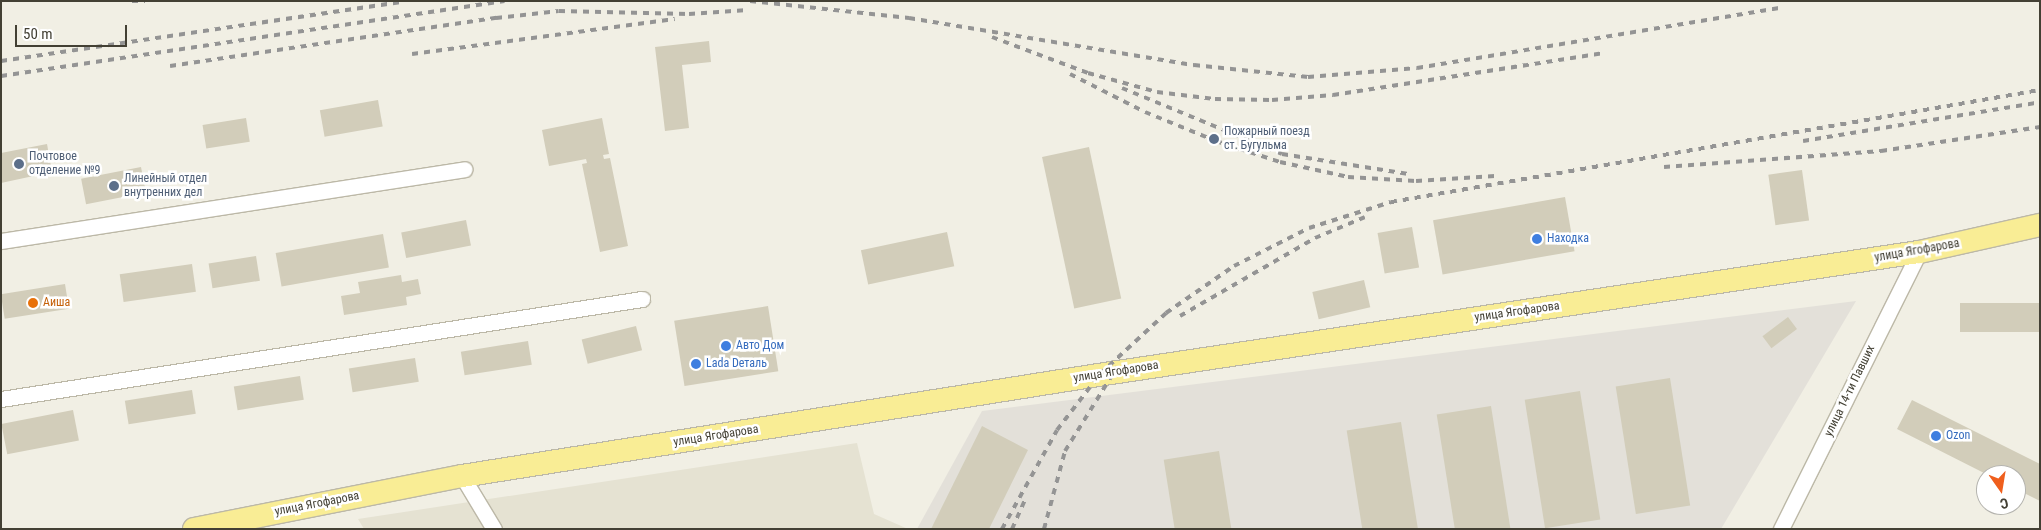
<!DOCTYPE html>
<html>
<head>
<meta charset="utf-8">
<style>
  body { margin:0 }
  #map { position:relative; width:2041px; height:530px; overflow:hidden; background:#f1efe4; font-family:"Roboto Condensed",sans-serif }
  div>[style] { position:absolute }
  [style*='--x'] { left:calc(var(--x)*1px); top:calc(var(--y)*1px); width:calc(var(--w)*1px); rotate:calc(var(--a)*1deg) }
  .residential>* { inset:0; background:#e5e2d2 }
  .industrial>* { inset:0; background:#e3e0d9 }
  .building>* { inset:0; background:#d2cdba; transform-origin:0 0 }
  .roads { filter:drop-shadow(1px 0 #bcb8a7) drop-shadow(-1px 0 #bcb8a7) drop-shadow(0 1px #bcb8a7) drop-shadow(0 -1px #bcb8a7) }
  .street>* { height:15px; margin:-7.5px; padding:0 7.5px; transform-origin:7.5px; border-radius:7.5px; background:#fff }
  .primary>* { height:22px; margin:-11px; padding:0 11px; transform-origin:11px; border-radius:11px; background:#f9ed95 }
  .rail>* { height:4px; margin-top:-2px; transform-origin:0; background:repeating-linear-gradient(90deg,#949494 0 6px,transparent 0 12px) }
  .dots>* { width:14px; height:14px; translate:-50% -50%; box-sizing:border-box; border:2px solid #fff; border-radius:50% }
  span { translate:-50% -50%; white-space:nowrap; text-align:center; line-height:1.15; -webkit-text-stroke:5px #fff; paint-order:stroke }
  .service-label { font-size:12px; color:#4e5e75 }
  .left { translate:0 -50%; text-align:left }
  .shop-label { font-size:12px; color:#366cbe }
  .street-label { font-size:12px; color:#434034 }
  .food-label { font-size:12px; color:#c56008 }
  .frame { position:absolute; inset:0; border:2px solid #434034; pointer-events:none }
  .north { position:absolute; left:1976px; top:465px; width:50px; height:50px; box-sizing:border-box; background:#fff; border:1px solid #b4b3ae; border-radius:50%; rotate:167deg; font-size:14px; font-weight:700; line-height:20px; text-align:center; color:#434034 }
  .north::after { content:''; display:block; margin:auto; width:18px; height:22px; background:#ef5f1d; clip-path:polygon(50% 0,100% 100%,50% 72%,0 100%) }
  .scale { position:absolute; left:15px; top:25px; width:112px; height:22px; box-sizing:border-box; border:2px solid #434034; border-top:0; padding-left:6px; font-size:15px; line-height:18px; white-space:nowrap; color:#434034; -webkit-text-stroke:4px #fff; paint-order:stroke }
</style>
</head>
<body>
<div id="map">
  <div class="residential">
    <i style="clip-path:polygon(857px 443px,874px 514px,908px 529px,364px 529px,358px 519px)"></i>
  </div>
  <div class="industrial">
    <i style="clip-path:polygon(1856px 301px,1721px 529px,917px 529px,982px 411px)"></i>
  </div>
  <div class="building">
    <i style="clip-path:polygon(709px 41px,711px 62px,682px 65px,689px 128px,665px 131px,655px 47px)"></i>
    <i style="left:378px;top:100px;width:27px;height:59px;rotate:80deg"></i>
    <i style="left:246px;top:118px;width:24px;height:44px;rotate:81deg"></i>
    <i style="clip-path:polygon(602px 118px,609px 154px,603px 155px,604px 159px,610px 158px,628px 246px,600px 252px,582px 164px,587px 163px,586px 159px,549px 166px,542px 130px)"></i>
    <i style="clip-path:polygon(47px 144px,52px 172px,1px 183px,1px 153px)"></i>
    <i style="left:1089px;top:147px;width:155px;height:48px;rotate:78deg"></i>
    <i style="left:141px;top:167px;width:26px;height:61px;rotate:79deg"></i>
    <i style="left:1802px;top:170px;width:51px;height:34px;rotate:82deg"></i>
    <i style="left:1565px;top:197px;width:55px;height:134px;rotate:80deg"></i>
    <i style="left:466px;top:220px;width:26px;height:66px;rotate:79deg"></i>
    <i style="left:1412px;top:227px;width:41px;height:35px;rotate:80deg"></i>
    <i style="left:947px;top:232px;width:35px;height:88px;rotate:78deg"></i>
    <i style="left:383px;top:234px;width:34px;height:109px;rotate:80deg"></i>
    <i style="left:256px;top:256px;width:25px;height:48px;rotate:81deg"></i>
    <i style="left:192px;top:264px;width:28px;height:73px;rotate:82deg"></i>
    <i style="clip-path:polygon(401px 275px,402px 282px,418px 279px,421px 294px,406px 297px,407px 305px,344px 315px,341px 296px,360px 293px,358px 282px)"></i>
    <i style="left:1364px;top:280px;width:28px;height:53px;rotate:77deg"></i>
    <i style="left:65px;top:284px;width:25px;height:65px;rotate:81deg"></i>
    <i style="left:2040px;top:303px;width:29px;height:80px;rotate:90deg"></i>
    <i style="left:768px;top:306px;width:66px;height:95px;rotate:81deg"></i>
    <i style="left:1788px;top:317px;width:15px;height:32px;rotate:53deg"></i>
    <i style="left:636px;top:326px;width:25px;height:56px;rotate:76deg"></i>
    <i style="left:528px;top:341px;width:24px;height:68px;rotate:81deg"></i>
    <i style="left:415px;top:358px;width:24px;height:67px;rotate:81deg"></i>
    <i style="left:300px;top:376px;width:24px;height:67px;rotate:81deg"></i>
    <i style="left:1670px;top:378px;width:129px;height:55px;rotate:81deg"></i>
    <i style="left:192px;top:390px;width:24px;height:68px;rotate:81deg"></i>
    <i style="left:1580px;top:391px;width:130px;height:56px;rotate:81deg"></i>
    <i style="clip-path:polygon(1912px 400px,2040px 464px,2040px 501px,2016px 489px,2016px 475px,1988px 475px,1897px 429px)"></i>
    <i style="left:1491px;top:406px;width:124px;height:55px;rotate:81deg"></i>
    <i style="left:73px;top:410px;width:31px;height:73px;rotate:79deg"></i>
    <i style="left:1401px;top:422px;width:108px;height:55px;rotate:81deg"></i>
    <i style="clip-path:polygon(982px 426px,1028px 450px,989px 529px,931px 529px)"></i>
    <i style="left:1219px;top:451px;width:79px;height:56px;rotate:81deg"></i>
  </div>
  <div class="roads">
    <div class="street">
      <i style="--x:1;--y:241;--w:469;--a:-8.8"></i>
      <i style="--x:1;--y:399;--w:649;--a:-8.87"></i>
      <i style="--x:462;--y:476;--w:62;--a:58.9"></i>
      <i style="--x:1781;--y:529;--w:309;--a:-63.5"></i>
    </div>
    <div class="primary">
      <i style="--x:194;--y:529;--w:273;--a:-11.2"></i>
      <i style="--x:462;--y:476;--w:657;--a:-9.02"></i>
      <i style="--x:1111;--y:373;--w:817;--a:-8.52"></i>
      <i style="--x:1919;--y:252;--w:124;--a:-12.6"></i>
    </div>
  </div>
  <div class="rail">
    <i style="--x:132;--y:1;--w:13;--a:0"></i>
    <i style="--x:750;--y:1;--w:160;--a:6.1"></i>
    <i style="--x:909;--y:18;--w:289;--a:9.4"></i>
    <i style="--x:1194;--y:65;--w:115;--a:6"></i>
    <i style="--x:1308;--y:77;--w:109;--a:-4.7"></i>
    <i style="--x:1417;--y:68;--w:367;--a:-9.4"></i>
    <i style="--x:992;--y:37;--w:103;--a:20.6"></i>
    <i style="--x:1088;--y:73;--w:72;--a:15.4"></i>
    <i style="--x:1157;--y:92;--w:58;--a:6.9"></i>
    <i style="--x:1215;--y:99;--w:57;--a:1"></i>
    <i style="--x:1272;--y:100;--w:61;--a:-4.7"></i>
    <i style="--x:1333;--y:95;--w:274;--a:-8.8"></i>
    <i style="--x:412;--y:54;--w:265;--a:-7.6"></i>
    <i style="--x:1;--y:61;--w:408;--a:-8.4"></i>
    <i style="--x:170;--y:66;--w:330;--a:-8.4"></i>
    <i style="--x:496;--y:18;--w:63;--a:-6.3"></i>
    <i style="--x:559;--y:11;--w:130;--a:1.3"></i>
    <i style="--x:689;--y:14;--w:59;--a:-3.9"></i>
    <i style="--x:1070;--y:74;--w:84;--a:26.9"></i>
    <i style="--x:1145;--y:112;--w:77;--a:22.2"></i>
    <i style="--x:1216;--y:141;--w:67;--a:18.2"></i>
    <i style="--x:1280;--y:162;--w:70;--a:12.4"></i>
    <i style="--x:1348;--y:177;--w:68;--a:3.4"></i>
    <i style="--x:1416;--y:181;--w:79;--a:-3.6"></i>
    <i style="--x:1;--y:76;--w:509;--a:-8.48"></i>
    <i style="--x:1122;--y:88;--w:173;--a:22.4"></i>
    <i style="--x:1282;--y:154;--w:128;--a:9"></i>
    <i style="--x:1803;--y:141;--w:240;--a:-9.3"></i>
    <i style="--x:1664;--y:167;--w:218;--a:-4.2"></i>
    <i style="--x:1881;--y:151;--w:161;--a:-8.6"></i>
    <i style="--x:1180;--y:316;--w:156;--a:-30"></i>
    <i style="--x:1315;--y:238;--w:54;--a:-22.8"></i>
    <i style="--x:1002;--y:529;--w:113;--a:-60.9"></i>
    <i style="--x:1057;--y:430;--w:71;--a:-52.5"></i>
    <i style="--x:1100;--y:374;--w:90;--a:-42.7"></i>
    <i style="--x:1166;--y:313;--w:83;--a:-34.7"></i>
    <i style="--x:1234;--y:266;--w:84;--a:-26.9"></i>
    <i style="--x:1309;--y:228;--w:86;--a:-17.6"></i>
    <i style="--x:1391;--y:202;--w:659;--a:-9.79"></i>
    <i style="--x:1012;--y:529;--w:34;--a:-66"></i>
    <i style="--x:1044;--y:529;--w:81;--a:-74.9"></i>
    <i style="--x:1065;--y:451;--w:99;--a:-58.2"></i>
  </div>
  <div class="dots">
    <i style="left:1214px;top:139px;background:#5c6f8a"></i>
    <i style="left:19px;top:164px;background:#5c6f8a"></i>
    <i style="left:114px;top:186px;background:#5c6f8a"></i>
    <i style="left:1537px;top:239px;background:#3f7fe0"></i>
    <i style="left:33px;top:303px;background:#e8710a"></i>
    <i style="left:726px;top:346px;background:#3f7fe0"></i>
    <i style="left:696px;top:364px;background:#3f7fe0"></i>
    <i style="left:1936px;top:436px;background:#3f7fe0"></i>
  </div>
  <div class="service-label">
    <span class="left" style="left:1224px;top:139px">Пожарный поезд<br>ст. Бугульма</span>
    <span class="left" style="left:29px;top:164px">Почтовое<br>отделение №9</span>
    <span class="left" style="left:124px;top:186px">Линейный отдел<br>внутренних дел</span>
  </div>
  <div class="shop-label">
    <span class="left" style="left:1547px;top:239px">Находка</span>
    <span class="left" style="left:736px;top:346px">Авто Дом</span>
    <span class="left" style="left:706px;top:364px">Lada Dеталь</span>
    <span class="left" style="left:1946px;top:436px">Ozon</span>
  </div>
  <div class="street-label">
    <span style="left:1917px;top:251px;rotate:-10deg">улица Ягофарова</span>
    <span style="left:1517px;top:312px;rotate:-8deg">улица Ягофарова</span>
    <span style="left:1116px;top:372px;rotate:-9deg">улица Ягофарова</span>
    <span style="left:1850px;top:391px;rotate:-64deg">улица 14-ти Павших</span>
    <span style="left:716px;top:436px;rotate:-9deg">улица Ягофарова</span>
    <span style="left:317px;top:504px;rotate:-11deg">улица Ягофарова</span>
  </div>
  <div class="food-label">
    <span class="left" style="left:43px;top:303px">Аиша</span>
  </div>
  <div class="frame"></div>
  <div class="north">С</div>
  <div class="scale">50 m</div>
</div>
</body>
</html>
